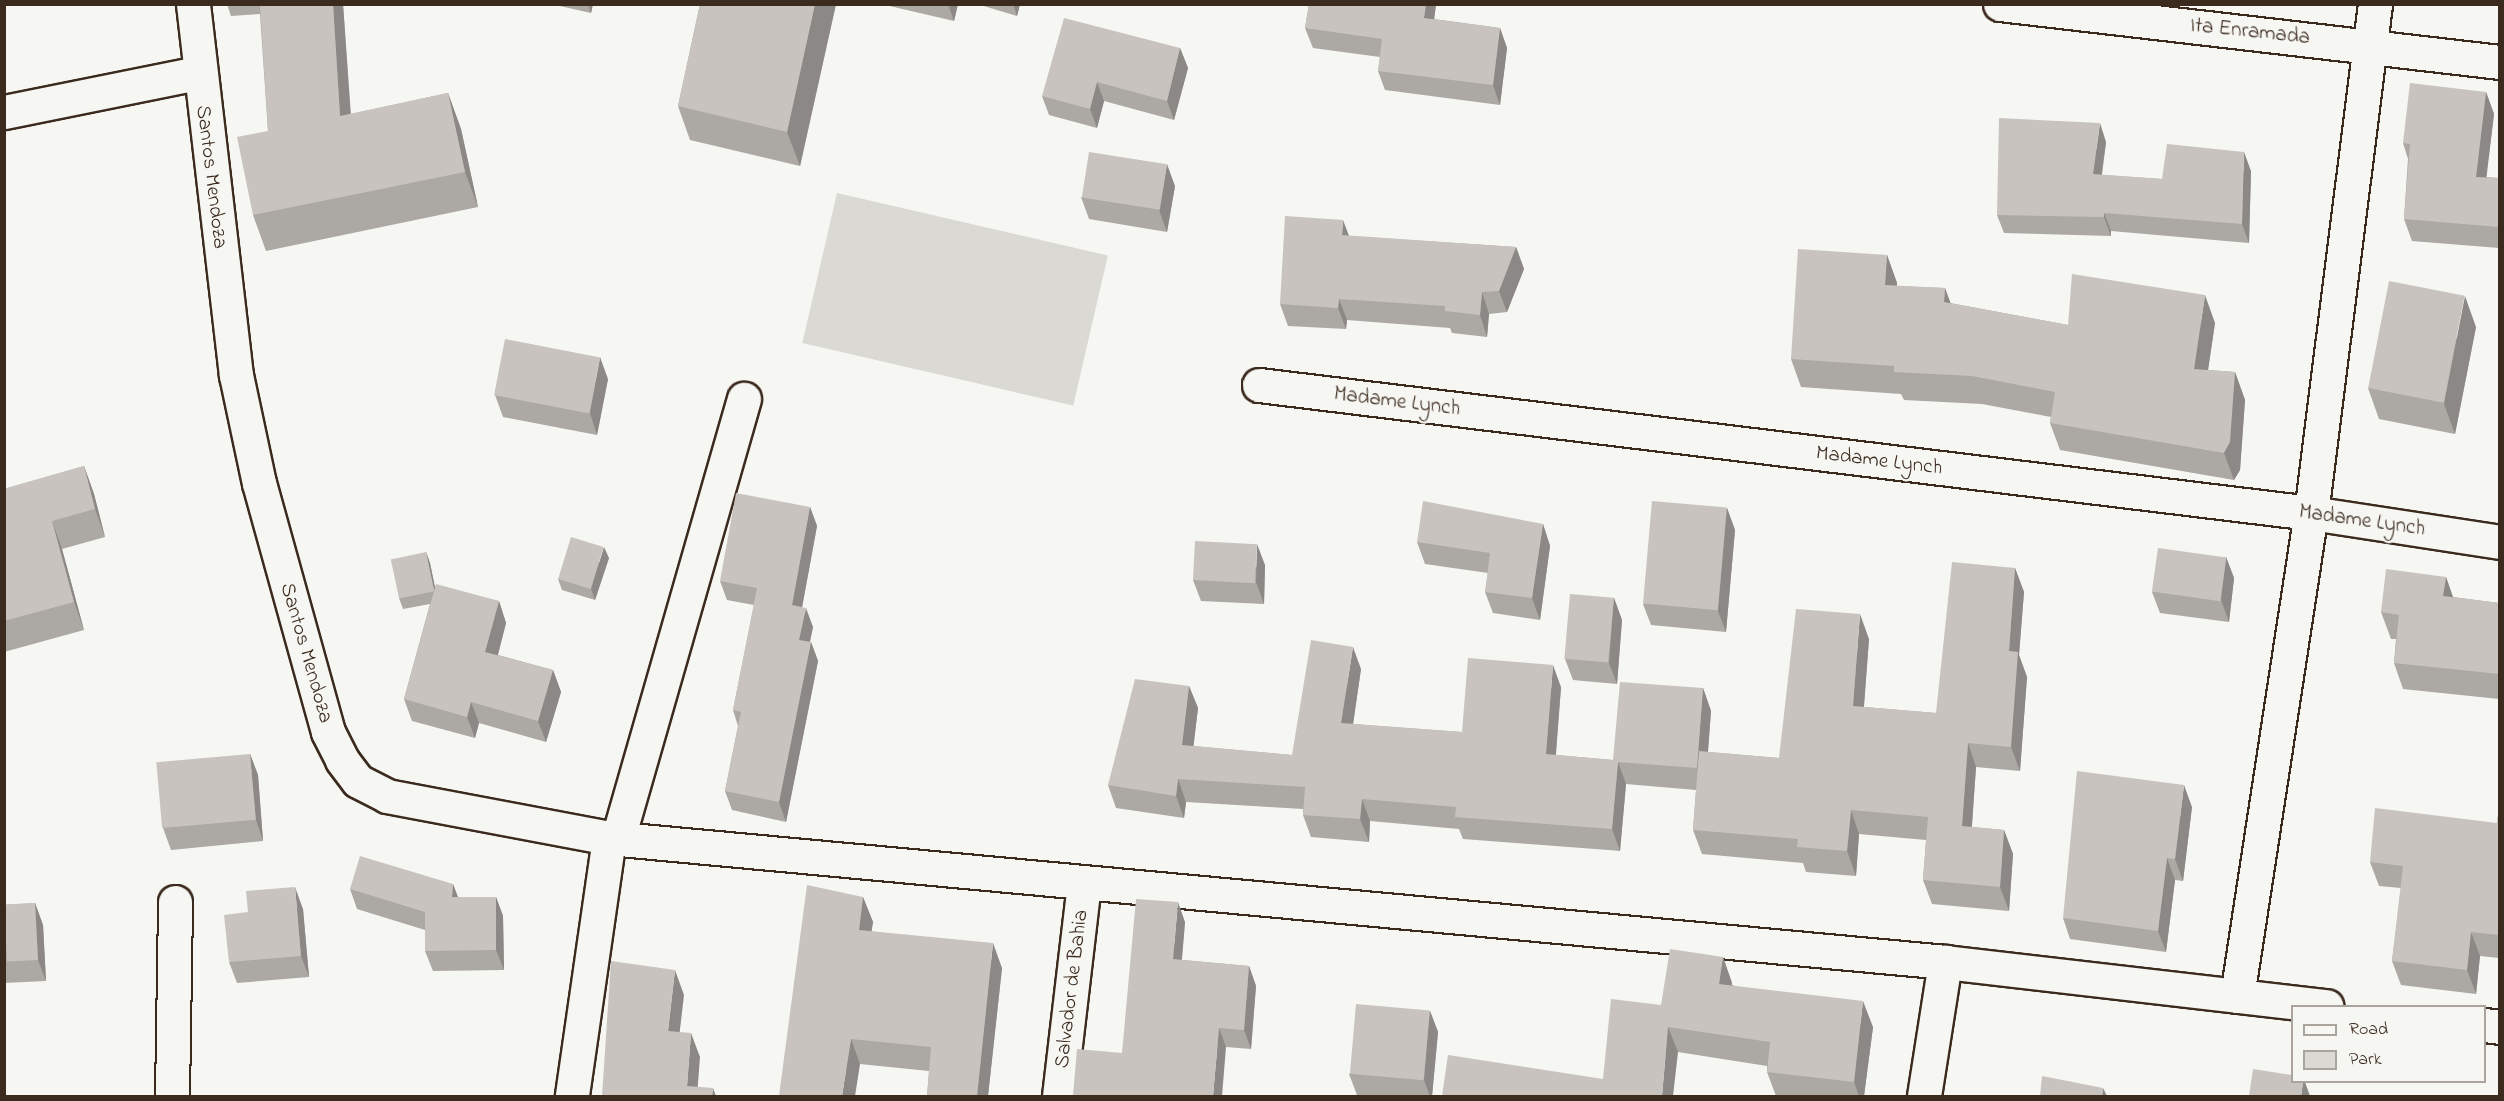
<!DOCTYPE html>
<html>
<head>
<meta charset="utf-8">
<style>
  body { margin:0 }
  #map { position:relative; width:2504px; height:1101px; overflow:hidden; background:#f6f6f2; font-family:"Indie Flower",sans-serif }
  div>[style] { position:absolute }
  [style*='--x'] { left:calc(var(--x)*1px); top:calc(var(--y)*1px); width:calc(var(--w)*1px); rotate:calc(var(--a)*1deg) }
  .green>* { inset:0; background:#dad9d3; transform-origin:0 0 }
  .roads { filter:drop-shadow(2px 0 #3b2a1e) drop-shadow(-2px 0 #3b2a1e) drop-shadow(0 2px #3b2a1e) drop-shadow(0 -2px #3b2a1e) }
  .minor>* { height:33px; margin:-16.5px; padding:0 16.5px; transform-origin:16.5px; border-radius:16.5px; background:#f6f6f2 }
  .tertiary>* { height:33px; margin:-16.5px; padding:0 16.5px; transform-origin:16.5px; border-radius:16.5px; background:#f6f6f2 }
  .wall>* { inset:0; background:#aca8a3 }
  .shaded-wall>* { inset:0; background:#8c8885 }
  .building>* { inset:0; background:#c8c3be; transform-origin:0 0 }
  span { translate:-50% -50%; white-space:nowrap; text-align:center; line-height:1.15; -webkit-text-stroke:4.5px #f6f6f2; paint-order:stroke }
  .street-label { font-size:21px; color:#3b2a1e }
  .frame { position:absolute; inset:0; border:6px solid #3b2a1e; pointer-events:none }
  .legend { position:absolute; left:2291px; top:1005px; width:195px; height:78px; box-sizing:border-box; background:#f6f6f2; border:2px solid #aba49d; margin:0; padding:8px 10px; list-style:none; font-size:18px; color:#3b2a1e }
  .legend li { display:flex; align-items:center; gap:12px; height:30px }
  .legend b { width:30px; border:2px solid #aba49d }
</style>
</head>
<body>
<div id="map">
  <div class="green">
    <i style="left:837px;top:193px;width:278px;height:154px;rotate:13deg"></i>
  </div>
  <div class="roads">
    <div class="minor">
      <i style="--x:2000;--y:4;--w:503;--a:6.62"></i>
      <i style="--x:4;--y:112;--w:198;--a:-11.4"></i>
      <i style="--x:1259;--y:385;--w:1060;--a:6.94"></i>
      <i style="--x:2311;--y:513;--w:191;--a:8.7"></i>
      <i style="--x:609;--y:838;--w:1342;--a:5.3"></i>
      <i style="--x:1945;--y:962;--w:384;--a:6.6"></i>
      <i style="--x:618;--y:838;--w:457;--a:-74"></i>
      <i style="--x:2237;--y:996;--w:489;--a:-81.3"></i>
      <i style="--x:2311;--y:513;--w:513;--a:-82.83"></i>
      <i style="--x:2484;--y:1025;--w:16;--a:7"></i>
      <i style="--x:172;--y:1096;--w:194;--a:-89.1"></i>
      <i style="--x:1059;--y:1096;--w:215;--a:-83.3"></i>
      <i style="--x:1924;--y:1096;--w:136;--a:-81.1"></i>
    </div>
    <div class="tertiary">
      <i style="--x:193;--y:4;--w:373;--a:83.4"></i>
      <i style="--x:236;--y:375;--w:110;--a:78"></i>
      <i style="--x:259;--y:483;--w:258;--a:74.5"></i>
      <i style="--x:328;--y:732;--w:31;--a:63"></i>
      <i style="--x:342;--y:760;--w:26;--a:53"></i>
      <i style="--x:358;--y:781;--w:33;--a:27"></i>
      <i style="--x:387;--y:796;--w:226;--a:10.7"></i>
      <i style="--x:609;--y:838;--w:261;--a:98.2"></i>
    </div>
  </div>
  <div class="wall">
    <i style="clip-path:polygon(227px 4px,343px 4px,351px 114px,448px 93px,461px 129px,478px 207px,266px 251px,253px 215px,268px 131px,260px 14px,231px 16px)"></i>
    <i style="clip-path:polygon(551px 4px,593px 4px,591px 13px)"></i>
    <i style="clip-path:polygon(700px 4px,836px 4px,800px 166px,690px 140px,678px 106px)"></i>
    <i style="clip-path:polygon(881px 4px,958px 4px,954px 21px)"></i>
    <i style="clip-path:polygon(977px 4px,1020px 4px,1017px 16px)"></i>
    <i style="clip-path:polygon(1309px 4px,1436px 4px,1434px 19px,1500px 28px,1507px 48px,1500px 105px,1385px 90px,1378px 71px,1380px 57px,1313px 48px,1305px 28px)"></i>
    <i style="clip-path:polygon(1180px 48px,1188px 68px,1174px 120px,1104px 101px,1097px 128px,1049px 115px,1042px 96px)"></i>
    <i style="clip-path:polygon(2486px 92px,2494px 114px,2486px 177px,2499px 178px,2499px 248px,2412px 241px,2404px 219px,2408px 159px,2403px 143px)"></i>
    <i style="clip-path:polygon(2106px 142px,2102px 175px,2162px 179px,2251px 171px,2249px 243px,2111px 231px,2111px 236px,2004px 233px,1997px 215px)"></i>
    <i style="clip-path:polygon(1175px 186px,1167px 232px,1089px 219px,1081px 197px)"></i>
    <i style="clip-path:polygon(1348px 236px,1516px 247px,1524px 269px,1507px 312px,1489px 314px,1487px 337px,1452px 333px,1450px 328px,1347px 320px,1346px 329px,1288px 326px,1280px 304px)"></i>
    <i style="clip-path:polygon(1887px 255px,1897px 283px,1896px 286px,1945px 288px,1950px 303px,2068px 325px,2215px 323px,2208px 370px,2235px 372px,2245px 400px,2240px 470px,2234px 480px,2060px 450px,2050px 423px,2051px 417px,1982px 404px,1904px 400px,1901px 394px,1801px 387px,1791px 359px)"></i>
    <i style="clip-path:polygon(2476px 327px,2455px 434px,2379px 419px,2368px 388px)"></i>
    <i style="clip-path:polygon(608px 379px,597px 435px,503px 417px,495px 395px)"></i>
    <i style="clip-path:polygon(84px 466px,94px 494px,105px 537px,62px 549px,84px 630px,4px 652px,4px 489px)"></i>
    <i style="clip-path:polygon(810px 507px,817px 526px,802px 607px,813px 627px,810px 642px,811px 642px,818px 661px,786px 822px,732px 810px,725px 791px,738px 726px,733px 710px,754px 605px,727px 600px,720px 581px)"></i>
    <i style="clip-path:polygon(1727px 508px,1735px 530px,1726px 632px,1651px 625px,1643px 604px)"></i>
    <i style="clip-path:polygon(1543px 524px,1550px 546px,1540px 620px,1493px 613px,1485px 592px,1488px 573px,1425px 564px,1417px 542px)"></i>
    <i style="clip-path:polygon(426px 552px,430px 563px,435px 588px,499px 601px,506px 623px,498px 655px,553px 670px,561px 692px,546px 742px,479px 723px,475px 738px,412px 721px,404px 699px,430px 604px,403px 609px,399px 598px)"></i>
    <i style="clip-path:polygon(2226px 557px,2234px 578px,2229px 622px,2160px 613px,2152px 592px)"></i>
    <i style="clip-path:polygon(609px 558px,595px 600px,562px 590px,558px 579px)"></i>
    <i style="clip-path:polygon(1265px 565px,1264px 604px,1201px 601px,1193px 580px)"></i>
    <i style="clip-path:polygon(2015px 568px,2024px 592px,2019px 655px,2027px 677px,2020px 771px,1976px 767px,1972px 827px,2004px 830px,2013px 854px,2009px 911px,1932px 904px,1923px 880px,1926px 840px,1859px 834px,1856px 876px,1806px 872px,1803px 863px,1702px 854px,1693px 830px,1696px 790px,1626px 784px,1620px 851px,1463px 839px,1459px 829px,1370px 821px,1369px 842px,1311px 837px,1303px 815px,1303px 809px,1186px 802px,1184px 818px,1116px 808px,1108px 785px,1189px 686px,1198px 708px,1193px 746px,1292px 755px,1361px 669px,1353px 724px,1462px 732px,1561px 687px,1556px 755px,1613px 760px,1703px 688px,1711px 711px,1708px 752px,1779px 758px,1869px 639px,1864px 707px,1936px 713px)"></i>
    <i style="clip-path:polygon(2446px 577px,2453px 597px,2499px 603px,2499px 699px,2403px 689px,2394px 663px,2396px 639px,2391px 639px,2381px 612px)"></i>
    <i style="clip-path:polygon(1614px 598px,1622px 620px,1617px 684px,1573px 680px,1565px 659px)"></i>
    <i style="clip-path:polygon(250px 754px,258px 775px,263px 841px,171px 850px,163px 828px)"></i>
    <i style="clip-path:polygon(2499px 806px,2499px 958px,2480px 956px,2476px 994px,2401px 985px,2392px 961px,2401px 888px,2379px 886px,2370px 862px,2497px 823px)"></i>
    <i style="clip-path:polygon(2192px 807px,2183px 881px,2175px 880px,2166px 952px,2070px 939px,2063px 918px)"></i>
    <i style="clip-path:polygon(453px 884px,458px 897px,496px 897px,503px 916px,504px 970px,433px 971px,425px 951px,425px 930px,357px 909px,350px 889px)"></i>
    <i style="clip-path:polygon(863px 897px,873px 922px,871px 931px,1002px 968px,988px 1096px,927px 1096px,929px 1071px,860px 1064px,779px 1096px)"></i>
    <i style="clip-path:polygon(35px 903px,43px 925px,46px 981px,4px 983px,4px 905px)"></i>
    <i style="clip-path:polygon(303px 909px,309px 977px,237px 983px,229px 962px)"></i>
    <i style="clip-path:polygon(1185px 922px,1182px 960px,1249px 966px,1256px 986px,1251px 1049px,1226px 1047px,1122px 1053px)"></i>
    <i style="clip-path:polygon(1723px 957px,1732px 983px,1732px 985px,1873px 1027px,1864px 1096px,1776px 1096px,1767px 1072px,1767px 1066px,1678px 1052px,1603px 1079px,1661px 1005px)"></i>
    <i style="clip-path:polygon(1430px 1011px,1438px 1032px,1432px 1096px,1371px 1096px,1357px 1095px,1349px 1074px)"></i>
  </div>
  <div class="shaded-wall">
    <i style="clip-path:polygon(333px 4px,343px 4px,353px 151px,340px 116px)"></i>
    <i style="clip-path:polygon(588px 4px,593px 4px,591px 13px)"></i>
    <i style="clip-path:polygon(815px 4px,836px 4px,800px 166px,787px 132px)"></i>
    <i style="clip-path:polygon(948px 4px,958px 4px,954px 21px)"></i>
    <i style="clip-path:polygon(1013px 4px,1020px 4px,1017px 16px)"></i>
    <i style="clip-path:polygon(1426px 4px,1436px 4px,1432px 38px,1424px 18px)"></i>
    <i style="clip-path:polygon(1500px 28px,1507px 48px,1500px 105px,1493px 85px)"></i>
    <i style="clip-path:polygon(1180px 48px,1188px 68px,1174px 120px,1167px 101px)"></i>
    <i style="clip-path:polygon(1097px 82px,1104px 101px,1097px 128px,1090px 109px)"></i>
    <i style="clip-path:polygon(2486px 92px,2494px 114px,2484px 198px,2476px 177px)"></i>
    <i style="clip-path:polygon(448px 93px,461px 129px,478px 207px,465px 172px)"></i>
    <i style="clip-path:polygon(2100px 123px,2106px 142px,2099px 193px,2093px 174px)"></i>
    <i style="clip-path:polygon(2244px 152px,2251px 171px,2249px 243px,2242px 224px)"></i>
    <i style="clip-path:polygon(1167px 164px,1175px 186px,1167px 232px,1159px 210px)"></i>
    <i style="clip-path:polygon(2104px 213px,2111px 231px,2111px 236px,2104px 217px)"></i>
    <i style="clip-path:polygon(1343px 220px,1351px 241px,1342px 235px)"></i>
    <i style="clip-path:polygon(1516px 247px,1524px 269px,1507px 312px,1499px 291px)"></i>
    <i style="clip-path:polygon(1887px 255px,1897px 283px,1895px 313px,1885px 285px)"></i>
    <i style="clip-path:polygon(1945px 288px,1955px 315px,1944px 302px)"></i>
    <i style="clip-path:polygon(1482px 292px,1489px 314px,1487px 337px,1480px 315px)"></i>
    <i style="clip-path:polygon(2205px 295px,2215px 323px,2204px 397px,2194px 369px)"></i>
    <i style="clip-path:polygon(2465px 296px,2476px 327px,2455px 434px,2444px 404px)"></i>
    <i style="clip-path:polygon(1339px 299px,1347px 320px,1346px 329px,1338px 308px)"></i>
    <i style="clip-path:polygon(600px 357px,608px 379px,597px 435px,590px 413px)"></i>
    <i style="clip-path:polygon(2235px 372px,2245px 400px,2240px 470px,2234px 480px,2224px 453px)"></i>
    <i style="clip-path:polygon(84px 466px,94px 494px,105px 537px,95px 509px)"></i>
    <i style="clip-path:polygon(810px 507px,817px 526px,799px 624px,792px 605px)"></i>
    <i style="clip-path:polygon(1727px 508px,1735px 530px,1726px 632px,1718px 611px)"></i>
    <i style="clip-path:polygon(52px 521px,62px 549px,84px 630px,74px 602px)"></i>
    <i style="clip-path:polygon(1543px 524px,1550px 546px,1540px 620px,1532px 598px)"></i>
    <i style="clip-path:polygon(1257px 544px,1265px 565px,1264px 604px,1256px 582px)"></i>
    <i style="clip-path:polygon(604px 547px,609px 558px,595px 600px,591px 589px)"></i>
    <i style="clip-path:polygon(426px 552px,430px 563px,438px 602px,434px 591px)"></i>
    <i style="clip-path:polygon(2226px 557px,2234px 578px,2229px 622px,2221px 600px)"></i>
    <i style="clip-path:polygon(2015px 568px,2024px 592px,2019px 655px,2027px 677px,2020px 771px,2011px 747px,2009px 651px)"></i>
    <i style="clip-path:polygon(2446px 577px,2455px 603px,2443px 596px)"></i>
    <i style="clip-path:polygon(1614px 598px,1622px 620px,1617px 684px,1609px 663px)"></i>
    <i style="clip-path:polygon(499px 601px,506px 623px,493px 673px,485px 652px)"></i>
    <i style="clip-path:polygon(806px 608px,813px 627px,806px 659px,799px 640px)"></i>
    <i style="clip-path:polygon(1860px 614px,1869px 639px,1862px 730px,1853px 706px)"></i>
    <i style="clip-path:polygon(811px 642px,818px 661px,786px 822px,779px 802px)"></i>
    <i style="clip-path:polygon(1353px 647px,1361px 669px,1350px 745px,1341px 723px)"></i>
    <i style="clip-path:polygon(1553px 665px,1561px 687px,1554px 776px,1546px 754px)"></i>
    <i style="clip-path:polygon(553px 670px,561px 692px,546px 742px,538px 721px)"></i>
    <i style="clip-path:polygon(1189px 686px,1198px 708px,1191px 768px,1182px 745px)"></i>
    <i style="clip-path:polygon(1703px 688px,1711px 711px,1705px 790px,1697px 768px)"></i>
    <i style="clip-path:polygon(471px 702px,479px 723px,475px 738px,467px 717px)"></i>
    <i style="clip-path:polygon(1968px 743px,1976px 767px,1970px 850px,1962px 826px)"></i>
    <i style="clip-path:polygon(250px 754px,258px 775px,263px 841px,256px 820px)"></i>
    <i style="clip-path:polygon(1618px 762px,1626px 784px,1620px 851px,1612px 829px)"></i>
    <i style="clip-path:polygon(1178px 779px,1186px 802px,1184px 818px,1176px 796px)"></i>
    <i style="clip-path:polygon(2184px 785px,2192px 807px,2183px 881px,2175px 859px)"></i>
    <i style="clip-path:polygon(1362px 799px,1370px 821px,1369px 842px,1360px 819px)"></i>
    <i style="clip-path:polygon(1851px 810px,1859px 834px,1856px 876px,1847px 851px)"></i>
    <i style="clip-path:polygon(2004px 830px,2013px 854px,2009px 911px,2000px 887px)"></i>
    <i style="clip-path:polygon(2167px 858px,2175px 880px,2166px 952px,2158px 931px)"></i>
    <i style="clip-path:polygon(453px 884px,460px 903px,452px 897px)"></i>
    <i style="clip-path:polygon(295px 887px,303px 909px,309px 977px,301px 956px)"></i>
    <i style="clip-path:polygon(496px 897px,503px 916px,504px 970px,496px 950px)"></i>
    <i style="clip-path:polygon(863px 897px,873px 922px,868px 954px,859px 930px)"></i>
    <i style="clip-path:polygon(1178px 902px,1185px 922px,1180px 978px,1173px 959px)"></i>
    <i style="clip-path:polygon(35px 903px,43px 925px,46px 981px,38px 960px)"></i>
    <i style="clip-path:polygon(2471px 932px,2480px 956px,2476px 994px,2467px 970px)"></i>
    <i style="clip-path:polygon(993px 943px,1002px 968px,988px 1096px,977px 1096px)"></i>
    <i style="clip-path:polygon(1723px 957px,1732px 983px,1728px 1009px,1719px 984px)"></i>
    <i style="clip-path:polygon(1249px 966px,1256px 986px,1251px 1049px,1244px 1030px)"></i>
    <i style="clip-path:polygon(675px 970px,684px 995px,677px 1055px,668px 1031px)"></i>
    <i style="clip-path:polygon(1863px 1001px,1873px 1027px,1864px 1096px,1859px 1096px,1854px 1082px)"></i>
    <i style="clip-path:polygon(1430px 1011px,1438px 1032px,1432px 1096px,1430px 1096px,1424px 1080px)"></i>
    <i style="clip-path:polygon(1668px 1027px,1678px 1052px,1673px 1096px,1662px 1096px)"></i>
    <i style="clip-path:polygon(1219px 1028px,1226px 1047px,1222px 1096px,1213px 1096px)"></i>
    <i style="clip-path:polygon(691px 1033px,700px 1057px,697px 1096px,687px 1086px)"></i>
    <i style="clip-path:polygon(851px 1039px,860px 1064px,855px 1096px,842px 1096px)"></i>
    <i style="clip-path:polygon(2303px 1082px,2305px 1082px,2310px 1096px,2301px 1096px)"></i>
    <i style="clip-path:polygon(713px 1088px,716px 1096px,712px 1096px)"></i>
    <i style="clip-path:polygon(2103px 1088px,2107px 1096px,2102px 1096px)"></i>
  </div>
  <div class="building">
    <i style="clip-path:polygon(260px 4px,333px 4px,340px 116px,448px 93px,465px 172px,253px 215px,237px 137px,268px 131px)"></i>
    <i style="clip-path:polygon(700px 4px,815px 4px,787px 132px,678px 106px)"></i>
    <i style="clip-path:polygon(1309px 4px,1426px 4px,1424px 18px,1500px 28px,1493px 85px,1378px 71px,1382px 39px,1305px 28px)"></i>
    <i style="clip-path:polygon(1064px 18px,1180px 48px,1167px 101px,1097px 82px,1090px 109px,1042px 96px)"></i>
    <i style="clip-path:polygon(2410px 83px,2486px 92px,2476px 177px,2499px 178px,2499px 227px,2404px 219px,2410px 144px,2403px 143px)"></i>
    <i style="clip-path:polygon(1999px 118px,2100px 123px,2093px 174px,2162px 179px,2167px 144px,2244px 152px,2242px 224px,2104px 213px,2104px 217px,1997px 215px)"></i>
    <i style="left:1089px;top:152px;width:79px;height:46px;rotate:9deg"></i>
    <i style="clip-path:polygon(1285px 216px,1343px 220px,1342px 235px,1516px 247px,1499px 291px,1482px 292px,1480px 315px,1445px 311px,1445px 306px,1339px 299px,1338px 308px,1280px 304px)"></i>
    <i style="clip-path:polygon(1798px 249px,1887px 255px,1885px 285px,1945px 288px,1944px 302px,2068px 325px,2072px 274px,2205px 295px,2194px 369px,2235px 372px,2230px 442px,2224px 453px,2050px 423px,2055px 392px,1972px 376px,1894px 372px,1894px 366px,1791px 359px)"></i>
    <i style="left:2389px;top:281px;width:77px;height:109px;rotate:11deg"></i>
    <i style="left:505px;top:339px;width:97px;height:57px;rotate:11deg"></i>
    <i style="clip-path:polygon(84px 466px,95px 509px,52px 521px,74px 602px,4px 621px,4px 489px)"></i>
    <i style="clip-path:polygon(736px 493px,810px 507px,792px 605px,806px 608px,799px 640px,811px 642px,779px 802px,725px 791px,741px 712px,733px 710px,757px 588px,720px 581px)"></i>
    <i style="clip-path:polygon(1423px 501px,1543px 524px,1532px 598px,1485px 592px,1490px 553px,1417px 542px)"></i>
    <i style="left:1652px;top:501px;width:75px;height:103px;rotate:5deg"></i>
    <i style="left:571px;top:537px;width:34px;height:44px;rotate:17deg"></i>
    <i style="left:1195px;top:541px;width:62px;height:39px;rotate:3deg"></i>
    <i style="left:2158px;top:548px;width:69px;height:44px;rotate:8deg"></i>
    <i style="left:426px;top:552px;width:40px;height:36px;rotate:78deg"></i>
    <i style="clip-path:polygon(1952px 562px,2015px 568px,2009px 651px,2018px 652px,2011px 747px,1968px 743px,1962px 826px,2004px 830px,2000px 887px,1923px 880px,1928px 817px,1851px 810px,1847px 851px,1797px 847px,1798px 839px,1693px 830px,1699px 751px,1779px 758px,1796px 609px,1860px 614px,1853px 706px,1936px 713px)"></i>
    <i style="clip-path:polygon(2386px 569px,2446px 577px,2443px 596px,2499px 603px,2499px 674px,2394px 663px,2399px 615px,2381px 612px)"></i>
    <i style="clip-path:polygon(436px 584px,499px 601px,485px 652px,553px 670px,538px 721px,471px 702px,467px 717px,404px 699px)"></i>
    <i style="left:1570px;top:594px;width:44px;height:65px;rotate:5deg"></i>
    <i style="clip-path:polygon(1311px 640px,1353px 647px,1341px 723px,1462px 732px,1468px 658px,1553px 665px,1546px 754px,1613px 760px,1620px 682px,1703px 688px,1697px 768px,1618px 762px,1612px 829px,1455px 817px,1456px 807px,1362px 799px,1360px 819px,1303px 815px,1305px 787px,1178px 779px,1176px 796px,1108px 785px,1135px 679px,1189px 686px,1182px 745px,1292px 755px)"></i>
    <i style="left:250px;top:754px;width:66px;height:94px;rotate:85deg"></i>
    <i style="clip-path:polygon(2077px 771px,2184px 785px,2175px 859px,2167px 858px,2158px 931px,2063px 918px)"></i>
    <i style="clip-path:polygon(2499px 806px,2499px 935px,2471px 932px,2467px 970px,2392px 961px,2403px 866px,2370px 862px,2375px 808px,2497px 823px)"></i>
    <i style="clip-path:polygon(360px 856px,453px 884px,452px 897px,496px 897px,496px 950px,425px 951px,425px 912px,350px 889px)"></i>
    <i style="clip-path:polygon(807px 885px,863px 897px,859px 930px,993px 943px,977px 1096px,927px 1096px,931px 1047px,851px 1039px,842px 1096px,779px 1096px)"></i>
    <i style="clip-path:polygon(295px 887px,301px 956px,229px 962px,224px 915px,248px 912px,246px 891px)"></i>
    <i style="clip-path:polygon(1136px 899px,1178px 902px,1173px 959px,1249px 966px,1244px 1030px,1219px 1028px,1213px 1096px,1073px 1096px,1077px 1049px,1122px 1053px)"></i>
    <i style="left:35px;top:903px;width:57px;height:31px;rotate:87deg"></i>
    <i style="clip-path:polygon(1670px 949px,1723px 957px,1719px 984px,1863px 1001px,1854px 1082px,1767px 1072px,1770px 1042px,1668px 1027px,1662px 1096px,1442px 1096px,1448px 1055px,1603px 1079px,1611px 999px,1661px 1005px)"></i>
    <i style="clip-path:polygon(611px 961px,675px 970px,668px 1031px,691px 1033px,687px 1086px,713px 1088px,712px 1096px,602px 1096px)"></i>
    <i style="left:1356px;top:1004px;width:74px;height:70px;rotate:5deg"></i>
    <i style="clip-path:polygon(2253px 1069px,2292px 1075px,2292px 1082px,2303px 1082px,2301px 1096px,2249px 1096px)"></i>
    <i style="clip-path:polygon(2042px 1076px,2103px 1088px,2102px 1096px,2040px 1096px)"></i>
  </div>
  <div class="street-label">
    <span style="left:2250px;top:32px;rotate:6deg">Ita Enramada</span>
    <span style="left:211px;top:177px;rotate:83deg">Santos Mendoza</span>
    <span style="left:1397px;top:402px;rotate:7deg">Madame Lynch</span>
    <span style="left:1879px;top:461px;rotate:7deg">Madame Lynch</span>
    <span style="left:2362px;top:521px;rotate:8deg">Madame Lynch</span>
    <span style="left:306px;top:653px;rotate:74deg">Santos Mendoza</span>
    <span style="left:1072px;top:989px;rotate:-83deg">Salvador de Bahia</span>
  </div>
  <div class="frame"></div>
  <ul class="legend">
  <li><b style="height:8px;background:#f6f6f2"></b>Road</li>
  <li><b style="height:16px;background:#dad9d3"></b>Park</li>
  </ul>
</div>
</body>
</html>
